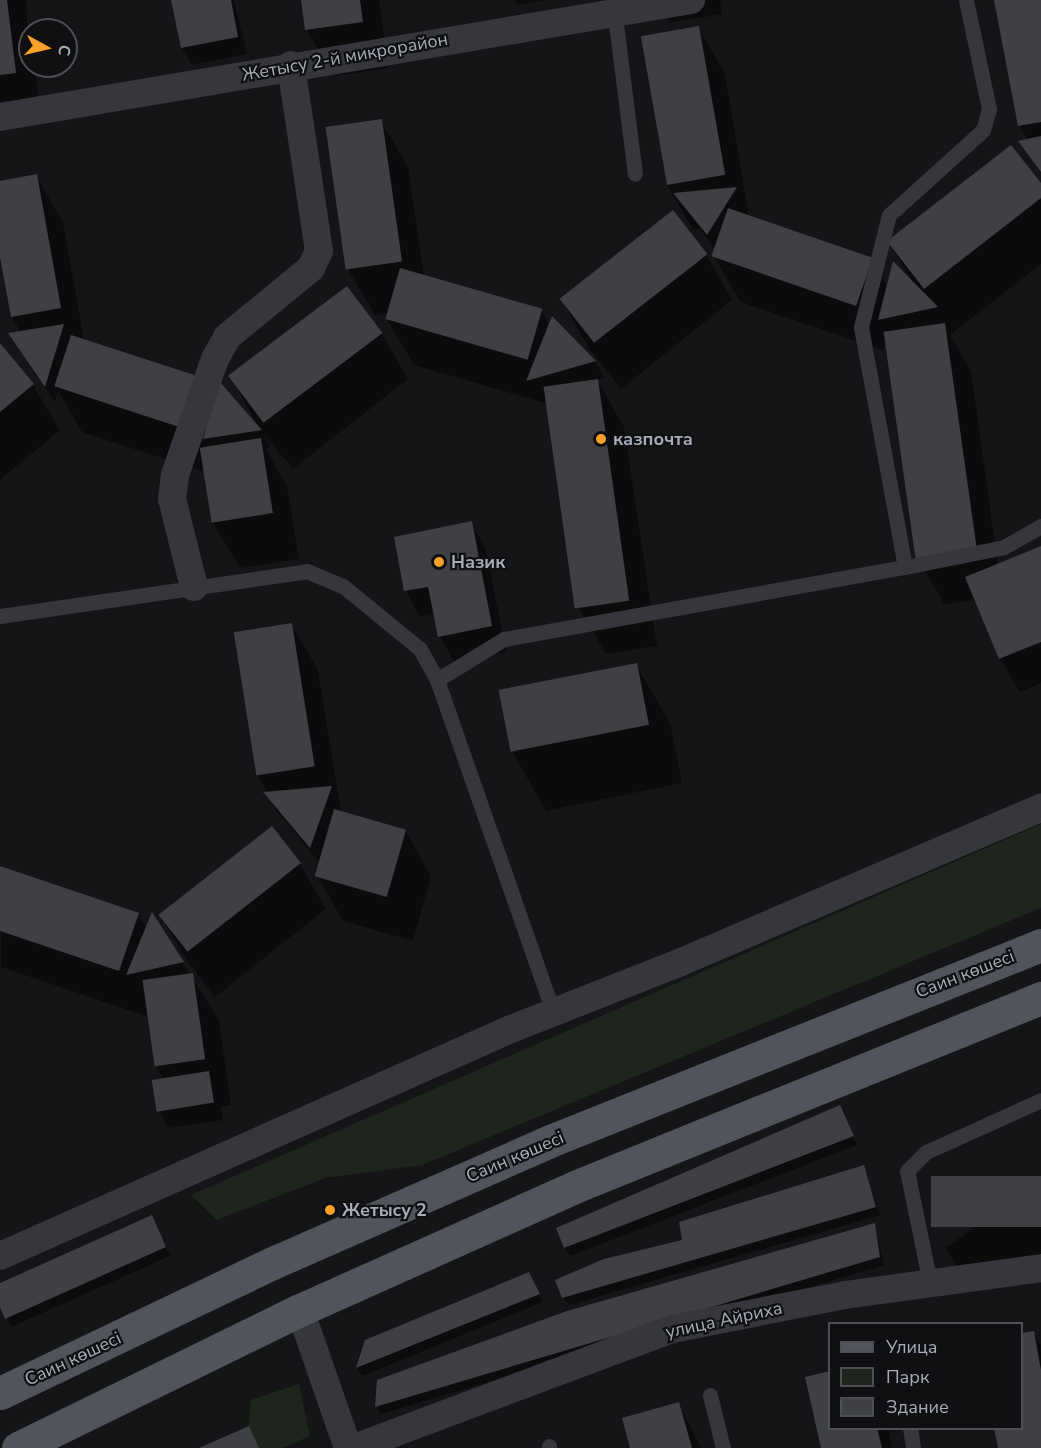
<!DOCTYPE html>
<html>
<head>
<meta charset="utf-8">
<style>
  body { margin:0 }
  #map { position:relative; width:1041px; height:1448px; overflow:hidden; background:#151517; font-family:"Nunito Sans",sans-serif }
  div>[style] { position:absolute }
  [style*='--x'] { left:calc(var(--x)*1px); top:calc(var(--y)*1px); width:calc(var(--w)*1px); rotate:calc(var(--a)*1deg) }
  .green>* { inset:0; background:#1d251d }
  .shadow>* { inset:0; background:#0007 }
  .building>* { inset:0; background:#3f4044; transform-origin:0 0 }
  .lane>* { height:15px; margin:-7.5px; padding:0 7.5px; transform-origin:7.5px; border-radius:7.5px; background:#36373c }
  .street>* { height:28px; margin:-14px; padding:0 14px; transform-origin:14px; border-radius:14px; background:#36373c }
  .primary>* { height:33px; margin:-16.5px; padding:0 16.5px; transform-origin:16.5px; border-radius:16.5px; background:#51555b }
  .dots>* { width:16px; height:16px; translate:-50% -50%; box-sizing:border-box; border:3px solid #101012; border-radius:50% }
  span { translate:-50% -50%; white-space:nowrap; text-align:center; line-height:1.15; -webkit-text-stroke:4.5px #101012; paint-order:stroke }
  .street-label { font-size:18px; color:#a6adb8 }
  .poi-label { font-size:18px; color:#a6adb8; font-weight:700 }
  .left { translate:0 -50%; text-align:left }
  .legend { position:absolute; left:828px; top:1322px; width:195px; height:108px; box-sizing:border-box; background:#101012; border:2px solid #4c4f54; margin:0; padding:8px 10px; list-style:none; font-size:18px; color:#a6adb8 }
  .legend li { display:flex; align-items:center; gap:12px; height:30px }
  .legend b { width:30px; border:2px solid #4c4f54 }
  .north { position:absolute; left:18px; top:18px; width:60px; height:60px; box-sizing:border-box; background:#101012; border:2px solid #4c4f54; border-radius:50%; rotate:98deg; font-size:16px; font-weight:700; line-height:24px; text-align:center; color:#a6adb8 }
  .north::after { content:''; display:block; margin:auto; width:21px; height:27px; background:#fba029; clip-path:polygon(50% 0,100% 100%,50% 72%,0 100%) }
</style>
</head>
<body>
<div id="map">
  <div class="green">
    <i style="clip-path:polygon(1041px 824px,1041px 908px,422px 1165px,325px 1178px,217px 1220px,191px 1195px)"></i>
    <i style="clip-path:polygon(299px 1384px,310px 1436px,282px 1448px,257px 1448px,249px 1426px,251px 1400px)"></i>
  </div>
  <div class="shadow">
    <i style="clip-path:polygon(0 0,26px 0,30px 66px,35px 66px,41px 119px,0 124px)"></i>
    <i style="clip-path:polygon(173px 0,234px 0,247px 54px,192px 65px,182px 48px)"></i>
    <i style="clip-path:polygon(302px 0,379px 0,389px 68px,333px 76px,307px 30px)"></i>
    <i style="clip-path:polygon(514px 0,544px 0,517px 5px)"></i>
    <i style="clip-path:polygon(656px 0,720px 0,722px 14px,669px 23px)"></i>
    <i style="clip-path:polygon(995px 0,1041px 0,1041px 173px,1021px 142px,1028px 140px,1019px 126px)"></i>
    <i style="clip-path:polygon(699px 28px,725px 74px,749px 217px,872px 259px,888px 287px,912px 282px,889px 241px,1041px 186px,1041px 264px,950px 335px,971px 371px,998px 565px,1041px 547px,1041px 683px,1020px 692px,1000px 659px,976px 600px,944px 604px,918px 558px,887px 338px,883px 350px,740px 302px,714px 256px,716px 250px,700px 229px,693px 230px,667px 185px)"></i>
    <i style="clip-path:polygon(381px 121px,408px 167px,424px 276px,541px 310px,550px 326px,553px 319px,595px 362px,605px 378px,597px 380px,624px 427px,657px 646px,606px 654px,579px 608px,548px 404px,414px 365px,387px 319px,389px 313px,375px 315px,348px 269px,328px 129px)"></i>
    <i style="clip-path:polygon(36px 176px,63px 222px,84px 340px,259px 428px,231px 377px,382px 334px,408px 379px,293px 469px,262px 432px,271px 447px,265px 448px,287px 486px,299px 559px,240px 568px,213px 523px,205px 472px,82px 432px,58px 391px,55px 402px,20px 351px,21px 333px,12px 317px,0 249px,0 183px)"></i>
    <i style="clip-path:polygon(706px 254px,732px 300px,621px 389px,588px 347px,562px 301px)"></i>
    <i style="clip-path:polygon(0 347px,33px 385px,60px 430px,0 480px)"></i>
    <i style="clip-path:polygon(471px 523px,486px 549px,506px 652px,454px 662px,440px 636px,435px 614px,420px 617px,406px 591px,396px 538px)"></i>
    <i style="clip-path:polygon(291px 624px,318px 670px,341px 812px,405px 830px,431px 876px,413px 941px,343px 921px,317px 875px,320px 863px,275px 809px,258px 775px,236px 633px)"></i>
    <i style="clip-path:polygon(636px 665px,670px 723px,682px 783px,546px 811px,513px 753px)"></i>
    <i style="clip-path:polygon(300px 864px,326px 909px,215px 997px,188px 962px,161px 916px)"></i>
    <i style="clip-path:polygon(0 867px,138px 914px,147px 929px,152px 915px,219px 1020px,231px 1105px,221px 1107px,223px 1120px,168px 1128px,159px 1111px,163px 1079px,156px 1066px,148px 1010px,146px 1016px,1px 967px)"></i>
    <i style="clip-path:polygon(840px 1106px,857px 1145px,570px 1256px,565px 1248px,557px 1229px)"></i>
    <i style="clip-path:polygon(863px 1167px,880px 1215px,569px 1305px,564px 1297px)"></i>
    <i style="clip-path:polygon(1041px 1178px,1041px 1256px,961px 1274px,946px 1248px)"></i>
    <i style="clip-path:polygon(156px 1225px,170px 1256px,11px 1327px,0 1304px,0 1285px)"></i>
    <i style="clip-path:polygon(875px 1225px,884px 1265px,381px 1414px,377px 1407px,379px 1381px)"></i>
    <i style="clip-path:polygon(533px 1282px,543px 1302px,362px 1376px,357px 1368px,366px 1341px)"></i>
    <i style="clip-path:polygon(1034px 1333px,1041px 1345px,1041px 1448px,999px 1448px,1022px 1428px,1022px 1335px)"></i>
    <i style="clip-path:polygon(679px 1404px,701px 1448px,632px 1448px)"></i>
    <i style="clip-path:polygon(830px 1428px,888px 1428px,892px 1448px,823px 1448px)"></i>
  </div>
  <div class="building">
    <i style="clip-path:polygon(0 0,7px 0,16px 73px,0 75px)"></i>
    <i style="clip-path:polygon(171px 0,231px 0,238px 37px,181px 48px)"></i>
    <i style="clip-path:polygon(301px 0,360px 0,363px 22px,305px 30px)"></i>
    <i style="clip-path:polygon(994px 0,1041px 0,1041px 122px,1018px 126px)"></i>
    <i style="left:699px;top:26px;width:151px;height:59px;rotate:80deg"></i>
    <i style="left:382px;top:119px;width:144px;height:57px;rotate:82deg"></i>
    <i style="clip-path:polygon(1041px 136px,1041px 172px,1018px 141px)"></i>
    <i style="clip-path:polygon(1011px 145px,1041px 183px,1041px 198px,924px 289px,887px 241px)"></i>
    <i style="clip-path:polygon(37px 174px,61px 308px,11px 317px,0 257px,0 181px)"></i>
    <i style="clip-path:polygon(737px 187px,707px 235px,673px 193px)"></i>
    <i style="left:728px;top:208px;width:153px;height:51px;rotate:19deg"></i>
    <i style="left:673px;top:210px;width:56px;height:144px;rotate:52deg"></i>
    <i style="clip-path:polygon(893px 261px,938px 307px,878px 320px)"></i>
    <i style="left:400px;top:268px;width:148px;height:53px;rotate:16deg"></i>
    <i style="left:347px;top:286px;width:59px;height:149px;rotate:53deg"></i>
    <i style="clip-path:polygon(552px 316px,596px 361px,526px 381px)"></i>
    <i style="left:945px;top:323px;width:229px;height:62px;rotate:82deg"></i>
    <i style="clip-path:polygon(64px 324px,45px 387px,8px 333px)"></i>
    <i style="left:71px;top:335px;width:141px;height:54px;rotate:18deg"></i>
    <i style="clip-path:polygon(0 343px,34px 384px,0 412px)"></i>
    <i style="left:598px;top:379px;width:224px;height:55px;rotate:82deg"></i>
    <i style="clip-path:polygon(219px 381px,262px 430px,203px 439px)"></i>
    <i style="left:261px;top:438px;width:76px;height:62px;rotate:81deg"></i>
    <i style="clip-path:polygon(472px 521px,492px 626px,438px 637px,428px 587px,404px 591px,394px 537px)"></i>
    <i style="clip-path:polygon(1041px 546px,1041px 642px,999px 659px,965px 577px)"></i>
    <i style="left:292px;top:623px;width:145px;height:59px;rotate:81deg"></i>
    <i style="left:637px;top:663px;width:63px;height:141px;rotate:79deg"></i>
    <i style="clip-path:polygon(332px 786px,310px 848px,263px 792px)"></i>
    <i style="left:334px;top:809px;width:75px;height:70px;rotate:16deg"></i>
    <i style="left:272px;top:826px;width:47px;height:144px;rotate:52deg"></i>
    <i style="clip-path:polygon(0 866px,139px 913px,119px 971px,0 931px)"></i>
    <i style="clip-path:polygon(152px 912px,184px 962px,126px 975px)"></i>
    <i style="left:193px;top:973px;width:87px;height:51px;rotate:82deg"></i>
    <i style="left:209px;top:1071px;width:32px;height:58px;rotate:81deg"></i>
    <i style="clip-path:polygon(840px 1105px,854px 1136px,564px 1248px,556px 1228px)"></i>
    <i style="clip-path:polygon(864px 1165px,876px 1207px,562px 1298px,555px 1280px,604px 1259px,682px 1240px,679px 1222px)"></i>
    <i style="left:1041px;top:1176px;width:51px;height:110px;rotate:90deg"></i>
    <i style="clip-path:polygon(152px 1215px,166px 1247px,5px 1319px,0 1307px,0 1283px)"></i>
    <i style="clip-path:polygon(875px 1223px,880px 1257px,375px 1407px,377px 1380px,567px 1311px)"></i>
    <i style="clip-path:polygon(529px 1272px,540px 1294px,356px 1368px,365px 1340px)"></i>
    <i style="clip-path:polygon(1034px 1331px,1041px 1370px,1041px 1448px,998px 1448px,994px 1428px,1022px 1428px,1022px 1333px)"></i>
    <i style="clip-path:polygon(830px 1371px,830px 1428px,877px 1428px,882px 1448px,821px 1448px,805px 1377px)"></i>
    <i style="clip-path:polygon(679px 1402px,692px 1448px,630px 1448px,622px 1418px)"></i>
    <i style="clip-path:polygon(249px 1426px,259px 1448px,199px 1448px)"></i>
  </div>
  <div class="lane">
    <i style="--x:614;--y:8;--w:167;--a:82.8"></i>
    <i style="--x:905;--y:567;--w:101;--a:-11.4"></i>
    <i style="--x:1004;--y:547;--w:43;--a:-29.6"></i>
    <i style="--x:0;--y:616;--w:310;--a:-8.3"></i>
    <i style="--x:307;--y:571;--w:39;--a:23"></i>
    <i style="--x:343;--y:586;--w:99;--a:39.3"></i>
    <i style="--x:420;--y:649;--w:35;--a:61"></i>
    <i style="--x:437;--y:680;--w:352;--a:70.7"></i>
    <i style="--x:437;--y:680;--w:79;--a:-31.5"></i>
    <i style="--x:504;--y:639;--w:407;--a:-10.2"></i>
    <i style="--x:905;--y:567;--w:244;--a:-100.4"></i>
    <i style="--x:861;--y:327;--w:115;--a:-76"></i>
    <i style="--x:889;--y:215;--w:127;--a:-42.1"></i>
    <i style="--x:983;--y:130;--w:22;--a:-74"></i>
    <i style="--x:989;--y:109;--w:111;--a:-101.9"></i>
    <i style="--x:930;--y:1283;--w:114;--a:-101.6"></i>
    <i style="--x:907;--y:1171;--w:27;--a:-45"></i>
    <i style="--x:926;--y:1152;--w:126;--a:-24.3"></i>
    <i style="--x:710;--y:1395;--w:55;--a:76.2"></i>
    <i style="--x:910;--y:1428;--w:20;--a:81"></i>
    <i style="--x:549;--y:1446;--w:2;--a:90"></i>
  </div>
  <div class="street">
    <i style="--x:0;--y:117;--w:701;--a:-9.61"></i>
    <i style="--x:194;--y:587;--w:91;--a:-104"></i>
    <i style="--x:172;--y:499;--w:24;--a:-83"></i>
    <i style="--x:175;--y:475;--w:123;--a:-71"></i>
    <i style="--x:215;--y:359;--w:25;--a:-61"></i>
    <i style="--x:227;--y:337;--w:109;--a:-39.4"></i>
    <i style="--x:311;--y:268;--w:19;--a:-65"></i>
    <i style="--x:319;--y:251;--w:188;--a:-98.6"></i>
    <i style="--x:0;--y:1256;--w:559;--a:-23.95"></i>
    <i style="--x:511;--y:1029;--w:183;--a:-21.5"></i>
    <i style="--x:681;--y:962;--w:392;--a:-23.2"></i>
    <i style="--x:300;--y:1310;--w:146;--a:70.8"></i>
    <i style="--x:354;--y:1448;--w:340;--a:-20.5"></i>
    <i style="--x:672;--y:1329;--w:176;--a:-11.1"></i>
    <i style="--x:845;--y:1295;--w:198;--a:-7.8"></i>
  </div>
  <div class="primary">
    <i style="--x:0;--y:1393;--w:307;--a:-25.5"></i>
    <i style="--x:277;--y:1261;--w:298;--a:-23.7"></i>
    <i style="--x:550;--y:1141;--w:529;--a:-21.76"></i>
    <i style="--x:18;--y:1448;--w:314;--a:-26.1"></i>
    <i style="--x:300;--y:1310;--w:303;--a:-24.1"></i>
    <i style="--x:577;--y:1186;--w:501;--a:-22.06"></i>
  </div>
  <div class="dots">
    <i style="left:601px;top:439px;background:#fba029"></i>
    <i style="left:439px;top:562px;background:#fba029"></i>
    <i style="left:330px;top:1210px;background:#fba029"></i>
  </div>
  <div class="street-label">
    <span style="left:345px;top:57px;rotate:-10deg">Жетысу 2-й микрорайон</span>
    <span style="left:965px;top:974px;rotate:-21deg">Саин көшесі</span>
    <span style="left:515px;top:1157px;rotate:-23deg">Саин көшесі</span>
    <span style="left:724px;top:1320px;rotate:-12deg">улица Айриха</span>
    <span style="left:73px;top:1359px;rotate:-25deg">Саин көшесі</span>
  </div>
  <div class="poi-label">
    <span class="left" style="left:613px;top:439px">казпочта</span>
    <span class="left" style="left:451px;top:562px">Назик</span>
    <span class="left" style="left:342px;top:1210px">Жетысу 2</span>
  </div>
  <ul class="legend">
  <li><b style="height:8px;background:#51555b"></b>Улица</li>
  <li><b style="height:16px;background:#1d251d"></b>Парк</li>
  <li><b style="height:16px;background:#3f4044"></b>Здание</li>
  </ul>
  <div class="north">С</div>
</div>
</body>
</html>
